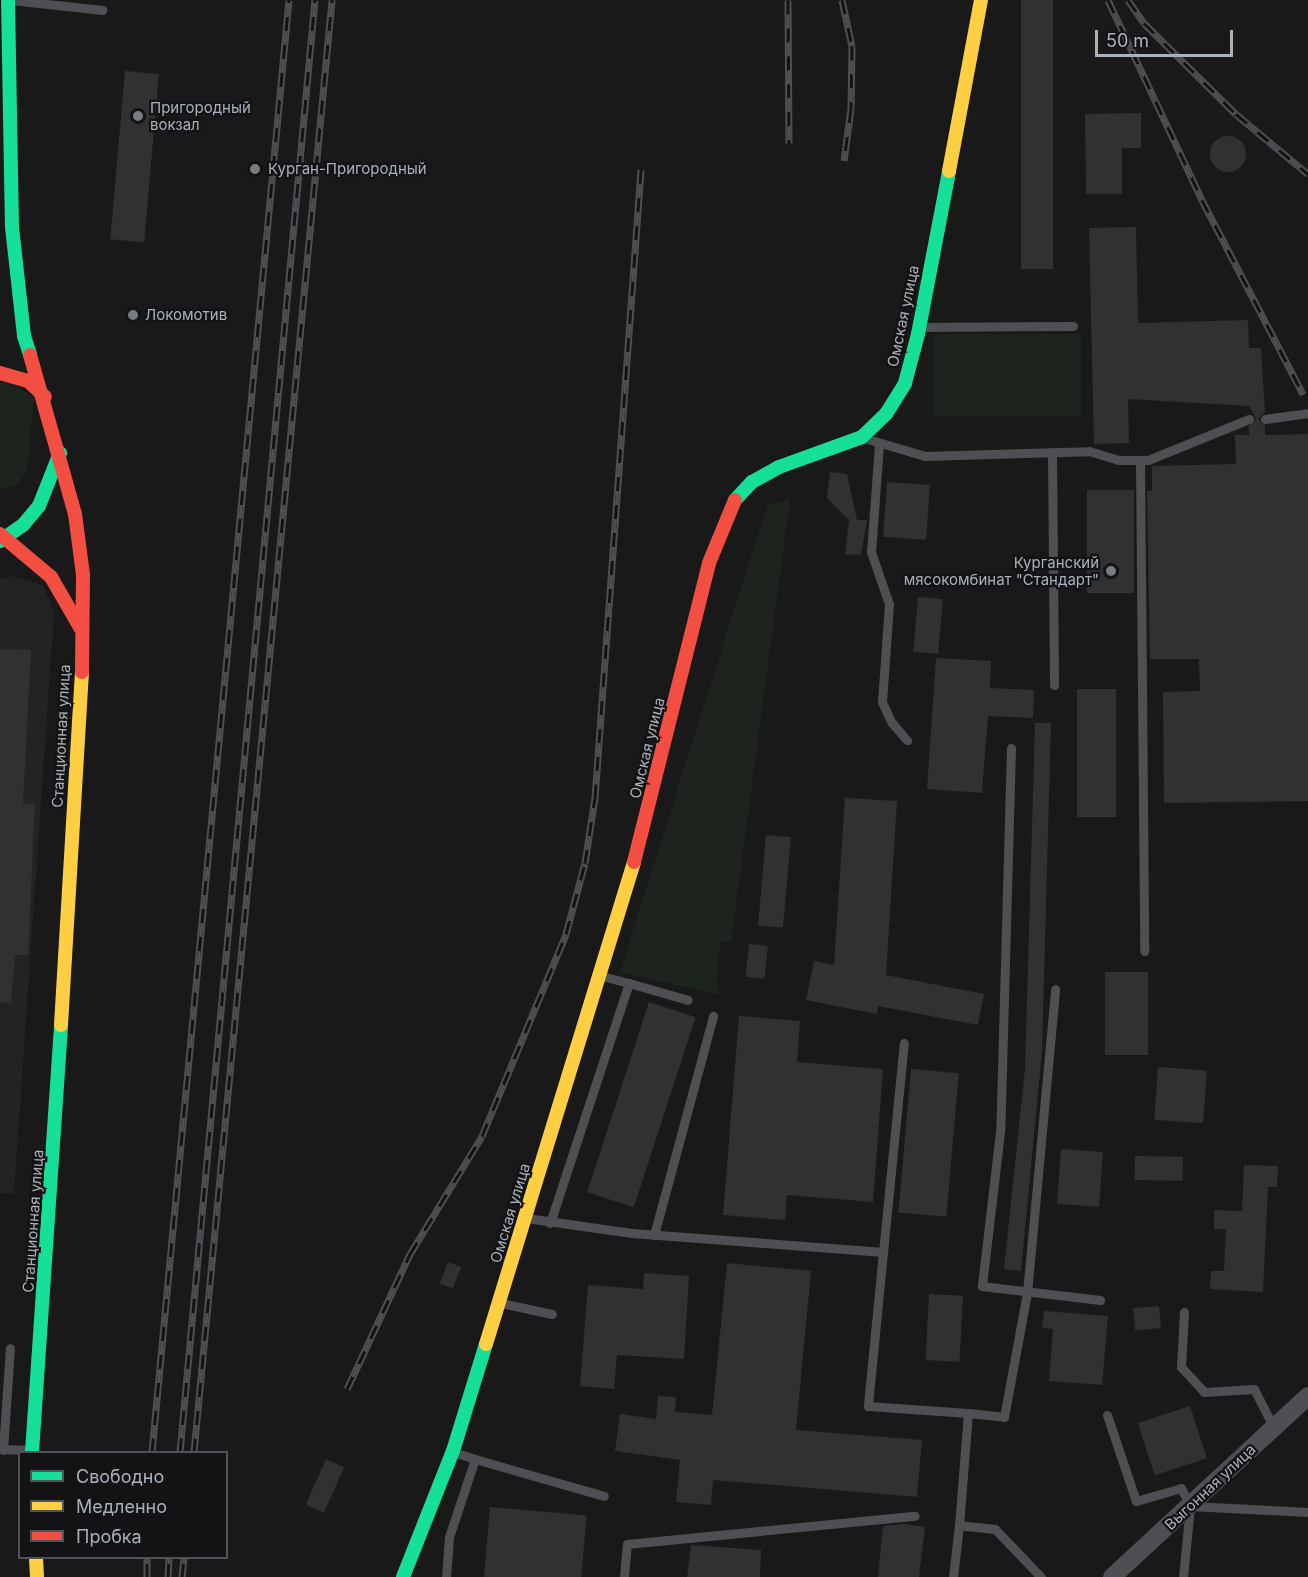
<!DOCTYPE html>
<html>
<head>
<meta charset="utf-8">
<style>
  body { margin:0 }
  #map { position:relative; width:1308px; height:1577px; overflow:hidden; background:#19191a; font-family:Inter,sans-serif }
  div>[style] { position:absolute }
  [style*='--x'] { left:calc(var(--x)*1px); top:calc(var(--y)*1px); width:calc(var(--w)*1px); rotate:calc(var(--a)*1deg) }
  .built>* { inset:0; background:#232326 }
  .green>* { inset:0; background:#1d241d; transform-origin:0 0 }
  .building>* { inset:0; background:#313132; transform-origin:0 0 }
  .round { border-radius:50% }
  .lane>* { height:9px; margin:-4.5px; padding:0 4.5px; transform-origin:4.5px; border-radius:4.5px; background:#4d4f53 }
  .street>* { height:18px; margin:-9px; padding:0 9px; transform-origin:9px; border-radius:9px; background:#4d4f53 }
  .fast>* { height:14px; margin:-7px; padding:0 7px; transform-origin:7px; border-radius:7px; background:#16e098 }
  .slow>* { height:14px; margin:-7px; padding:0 7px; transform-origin:7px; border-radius:7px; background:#ffcf43 }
  .jam>* { height:14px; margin:-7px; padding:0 7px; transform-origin:7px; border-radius:7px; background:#f24e42 }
  .rail>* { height:7px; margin-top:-3.5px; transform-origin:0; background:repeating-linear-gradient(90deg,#131316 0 14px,#4d4f52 0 28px); box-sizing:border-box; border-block:2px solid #4d4f52 }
  .dots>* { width:16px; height:16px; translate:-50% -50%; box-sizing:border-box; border:3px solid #131316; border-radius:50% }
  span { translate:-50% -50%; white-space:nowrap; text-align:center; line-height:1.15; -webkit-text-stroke:4.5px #131316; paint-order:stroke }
  .poi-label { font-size:15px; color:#aab1bb }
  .left { translate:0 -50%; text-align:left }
  .right { translate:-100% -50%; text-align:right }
  .street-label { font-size:15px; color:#aab1bb }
  .legend { position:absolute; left:18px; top:1451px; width:210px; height:108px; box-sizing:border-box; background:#131316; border:2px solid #4f5258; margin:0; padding:8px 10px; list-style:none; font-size:18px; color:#aab1bb }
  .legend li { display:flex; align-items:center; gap:12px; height:30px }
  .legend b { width:30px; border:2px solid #4f5258 }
  .scale { position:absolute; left:1095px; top:30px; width:138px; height:27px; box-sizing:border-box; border:3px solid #aab1bb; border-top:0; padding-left:8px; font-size:18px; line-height:21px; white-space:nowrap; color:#aab1bb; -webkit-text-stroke:4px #131316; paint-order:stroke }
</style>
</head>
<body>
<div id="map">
  <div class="built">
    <i style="clip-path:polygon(12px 576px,43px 585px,54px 614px,14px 1193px,0 1193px,0 579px)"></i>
  </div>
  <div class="green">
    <i style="left:1081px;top:334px;width:82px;height:147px;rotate:90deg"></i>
    <i style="clip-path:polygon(7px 380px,34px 398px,27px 471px,17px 485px,0 489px,0 383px)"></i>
    <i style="clip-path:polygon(790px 500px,731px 942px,721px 941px,716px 981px,721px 995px,620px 972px,767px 505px)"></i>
  </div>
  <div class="building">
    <i style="left:1021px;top:0;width:32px;height:269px"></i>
    <i style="left:125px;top:71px;width:34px;height:169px;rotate:5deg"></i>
    <i style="clip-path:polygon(1141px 113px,1141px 148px,1122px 148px,1122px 194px,1086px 194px,1085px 114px)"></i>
    <i class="round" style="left:1210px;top:136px;width:36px;height:36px"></i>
    <i style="clip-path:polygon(1136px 227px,1138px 323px,1248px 320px,1249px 348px,1261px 348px,1265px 412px,1258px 419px,1265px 426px,1265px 435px,1308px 434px,1308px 801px,1164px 803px,1163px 692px,1200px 691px,1199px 659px,1150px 659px,1147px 491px,1152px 491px,1152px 466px,1236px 464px,1235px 435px,1249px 435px,1249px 426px,1256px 419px,1249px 406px,1128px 399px,1129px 443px,1094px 444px,1089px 228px)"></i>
    <i style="clip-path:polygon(830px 472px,847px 474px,857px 520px,867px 520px,861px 555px,845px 554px,849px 520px,827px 498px)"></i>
    <i style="left:887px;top:482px;width:43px;height:55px;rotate:4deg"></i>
    <i style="left:1087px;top:490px;width:47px;height:103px"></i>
    <i style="left:918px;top:597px;width:25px;height:55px;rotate:5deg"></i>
    <i style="clip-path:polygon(0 649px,31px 650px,23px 804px,35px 804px,28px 955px,15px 955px,11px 1003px,0 1002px)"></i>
    <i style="clip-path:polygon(936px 658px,991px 661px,990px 688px,1034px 690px,1033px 718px,988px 716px,982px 793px,927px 789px)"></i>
    <i style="left:1077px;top:689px;width:39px;height:128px"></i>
    <i style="clip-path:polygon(1035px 723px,1051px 723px,1042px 1052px,1021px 1271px,1004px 1269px,1025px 1069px)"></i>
    <i style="clip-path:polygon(845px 798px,897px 801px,886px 975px,984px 994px,978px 1025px,878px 1006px,877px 1014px,806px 1000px,814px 961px,834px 965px)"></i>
    <i style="left:766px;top:835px;width:25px;height:91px;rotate:5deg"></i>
    <i style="left:749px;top:944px;width:19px;height:33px;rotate:6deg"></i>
    <i style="left:1105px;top:972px;width:43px;height:83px"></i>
    <i style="left:649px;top:1002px;width:49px;height:200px;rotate:18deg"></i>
    <i style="clip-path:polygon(739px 1016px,800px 1021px,797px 1062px,883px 1069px,873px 1202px,787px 1195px,785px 1220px,723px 1215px)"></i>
    <i style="left:1158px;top:1067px;width:49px;height:53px;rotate:4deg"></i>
    <i style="left:911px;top:1069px;width:48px;height:144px;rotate:5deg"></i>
    <i style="left:1061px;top:1149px;width:42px;height:55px;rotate:4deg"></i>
    <i style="left:1135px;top:1156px;width:48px;height:24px;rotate:1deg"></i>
    <i style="clip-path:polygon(1244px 1165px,1278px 1166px,1277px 1187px,1268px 1187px,1263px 1292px,1210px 1289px,1211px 1271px,1224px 1271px,1226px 1229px,1214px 1229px,1214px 1210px,1242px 1211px)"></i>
    <i style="left:448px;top:1262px;width:14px;height:23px;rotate:21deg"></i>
    <i style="clip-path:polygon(727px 1263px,811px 1271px,796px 1430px,922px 1440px,917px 1497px,713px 1480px,711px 1505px,676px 1502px,680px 1460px,615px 1451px,620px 1414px,656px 1419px,658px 1396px,676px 1397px,675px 1412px,712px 1415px)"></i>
    <i style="clip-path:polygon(644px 1273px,689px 1276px,684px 1359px,617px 1355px,614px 1389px,580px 1386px,588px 1285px,643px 1289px)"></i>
    <i style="left:929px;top:1294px;width:34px;height:66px;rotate:3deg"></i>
    <i style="left:1159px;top:1306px;width:22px;height:26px;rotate:85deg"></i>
    <i style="clip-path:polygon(1044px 1311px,1108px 1316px,1102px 1385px,1049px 1381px,1053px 1329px,1042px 1328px)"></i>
    <i style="left:1190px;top:1406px;width:55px;height:55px;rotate:72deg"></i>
    <i style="left:326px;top:1459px;width:20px;height:50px;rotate:24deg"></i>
    <i style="left:490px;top:1507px;width:97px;height:70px;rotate:5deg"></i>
    <i style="clip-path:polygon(905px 1524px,925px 1527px,919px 1577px,878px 1577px,883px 1526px)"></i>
    <i style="clip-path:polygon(691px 1545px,761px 1550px,760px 1577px,687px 1577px)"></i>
  </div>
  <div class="lane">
    <i style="--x:11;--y:0;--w:92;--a:6.3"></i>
    <i style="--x:922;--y:327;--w:151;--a:-0.4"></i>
    <i style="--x:1265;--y:419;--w:43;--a:-7.9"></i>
    <i style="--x:864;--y:438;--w:64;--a:16.4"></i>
    <i style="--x:925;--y:456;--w:164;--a:-1.7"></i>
    <i style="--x:1089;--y:451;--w:31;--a:17"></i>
    <i style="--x:1119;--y:460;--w:29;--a:0"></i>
    <i style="--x:1148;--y:460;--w:109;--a:-22.1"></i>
    <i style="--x:879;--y:444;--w:108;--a:94.2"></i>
    <i style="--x:871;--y:552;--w:55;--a:70.9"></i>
    <i style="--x:889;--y:604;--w:98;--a:94.1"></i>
    <i style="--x:882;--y:702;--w:23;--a:65"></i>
    <i style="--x:892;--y:723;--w:23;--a:49"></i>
    <i style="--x:1052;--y:452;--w:233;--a:89.5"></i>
    <i style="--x:1140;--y:460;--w:491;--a:89.5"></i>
    <i style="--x:1011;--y:748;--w:384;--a:91.6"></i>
    <i style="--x:1000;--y:1132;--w:155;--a:96.7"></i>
    <i style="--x:982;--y:1286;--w:119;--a:6.8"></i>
    <i style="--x:602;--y:976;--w:28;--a:15"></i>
    <i style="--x:526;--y:1218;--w:107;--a:8.1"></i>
    <i style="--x:632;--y:1233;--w:252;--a:4.3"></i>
    <i style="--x:883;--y:1252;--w:155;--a:95.6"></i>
    <i style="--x:868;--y:1406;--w:100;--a:4"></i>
    <i style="--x:550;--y:1223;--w:253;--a:-71.8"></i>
    <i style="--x:629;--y:983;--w:61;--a:16.1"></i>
    <i style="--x:654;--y:1235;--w:227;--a:-74.9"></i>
    <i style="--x:883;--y:1252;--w:210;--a:-84.3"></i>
    <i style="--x:501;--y:1303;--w:52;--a:12.2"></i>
    <i style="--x:1184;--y:1312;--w:55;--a:93.1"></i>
    <i style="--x:1181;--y:1367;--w:34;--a:47"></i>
    <i style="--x:1204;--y:1392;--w:50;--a:-3.4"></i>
    <i style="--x:1254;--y:1389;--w:44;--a:62.9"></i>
    <i style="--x:1107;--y:1415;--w:91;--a:71.4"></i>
    <i style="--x:1136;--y:1501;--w:47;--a:-16.1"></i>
    <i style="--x:1181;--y:1488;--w:20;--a:63"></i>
    <i style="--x:1190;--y:1506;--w:71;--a:95.6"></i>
    <i style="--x:0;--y:1449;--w:30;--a:2"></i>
    <i style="--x:3;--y:1450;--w:102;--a:-86.1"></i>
    <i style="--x:475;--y:1459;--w:134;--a:16"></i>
    <i style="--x:1190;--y:1506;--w:118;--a:2.9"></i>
    <i style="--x:446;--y:1577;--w:40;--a:-85.7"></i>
    <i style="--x:449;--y:1537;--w:82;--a:-71.6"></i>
    <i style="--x:475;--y:1459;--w:22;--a:-162"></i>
    <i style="--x:624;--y:1577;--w:33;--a:-85"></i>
    <i style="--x:627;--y:1544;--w:289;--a:-5.6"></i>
    <i style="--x:953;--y:1577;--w:52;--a:-83.4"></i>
    <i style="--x:1041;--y:1577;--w:66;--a:-133.8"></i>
    <i style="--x:995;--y:1529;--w:36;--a:-174"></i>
    <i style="--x:959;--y:1525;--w:112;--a:-85.4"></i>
    <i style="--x:968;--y:1413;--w:36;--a:6"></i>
    <i style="--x:1004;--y:1417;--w:126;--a:-79.5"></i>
    <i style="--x:1027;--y:1293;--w:305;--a:-84.7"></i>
  </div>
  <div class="street">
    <i style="--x:1112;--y:1577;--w:267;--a:-42.7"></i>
  </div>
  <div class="fast">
    <i style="--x:8;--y:0;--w:227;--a:89"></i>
    <i style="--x:12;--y:227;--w:110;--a:83.7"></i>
    <i style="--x:24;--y:336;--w:20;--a:72"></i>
    <i style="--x:735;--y:500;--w:25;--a:-47"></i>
    <i style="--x:752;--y:482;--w:31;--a:-29"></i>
    <i style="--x:779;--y:467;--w:88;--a:-19.9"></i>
    <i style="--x:862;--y:437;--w:33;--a:-44"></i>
    <i style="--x:886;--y:414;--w:36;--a:-58"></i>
    <i style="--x:905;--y:383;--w:51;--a:-75.1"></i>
    <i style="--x:918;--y:334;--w:166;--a:-79.2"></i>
    <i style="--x:0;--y:541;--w:28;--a:-35"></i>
    <i style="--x:23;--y:525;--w:25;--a:-50"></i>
    <i style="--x:39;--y:506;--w:57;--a:-68.4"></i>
    <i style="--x:32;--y:1452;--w:428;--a:-86.1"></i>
    <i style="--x:403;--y:1577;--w:136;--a:-68.4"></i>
    <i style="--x:453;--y:1451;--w:112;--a:-72.9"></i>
  </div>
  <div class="slow">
    <i style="--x:949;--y:171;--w:174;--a:-79.4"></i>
    <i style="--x:61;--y:1025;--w:354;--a:-86.6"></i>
    <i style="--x:486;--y:1344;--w:504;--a:-72.93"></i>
    <i style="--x:36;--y:1558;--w:19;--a:87"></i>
  </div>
  <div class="jam">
    <i style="--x:30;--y:355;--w:165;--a:74.2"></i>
    <i style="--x:75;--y:514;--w:62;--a:82.5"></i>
    <i style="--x:83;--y:575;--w:97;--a:90.6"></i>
    <i style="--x:0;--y:373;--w:29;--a:16"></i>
    <i style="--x:28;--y:381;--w:23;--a:43"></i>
    <i style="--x:0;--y:534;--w:67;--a:40.1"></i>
    <i style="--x:51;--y:577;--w:60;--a:60"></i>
    <i style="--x:634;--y:862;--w:308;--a:-75.9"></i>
    <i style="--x:709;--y:563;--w:68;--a:-67.6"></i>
  </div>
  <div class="rail">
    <i style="--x:788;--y:0;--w:143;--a:89.6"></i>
    <i style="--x:842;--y:0;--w:47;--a:77.7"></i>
    <i style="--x:852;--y:46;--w:63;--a:90.9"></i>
    <i style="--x:851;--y:109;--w:52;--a:97.7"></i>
    <i style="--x:1108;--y:0;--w:221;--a:64.8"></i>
    <i style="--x:1202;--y:200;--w:219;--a:62.5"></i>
    <i style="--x:1128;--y:0;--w:28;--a:55"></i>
    <i style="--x:1144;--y:23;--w:129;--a:44.7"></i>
    <i style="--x:1236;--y:114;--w:94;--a:39.8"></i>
    <i style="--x:347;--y:1389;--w:149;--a:-65"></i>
    <i style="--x:410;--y:1254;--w:138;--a:-58.6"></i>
    <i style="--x:482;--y:1136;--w:219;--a:-67.4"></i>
    <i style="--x:566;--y:934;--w:73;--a:-75"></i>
    <i style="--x:585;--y:863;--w:66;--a:-81.3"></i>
    <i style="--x:595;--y:798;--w:630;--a:-85.81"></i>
    <i style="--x:152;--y:1452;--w:1458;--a:-84.61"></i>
    <i style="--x:180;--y:1452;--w:1458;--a:-84.69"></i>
    <i style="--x:194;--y:1452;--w:1459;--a:-84.57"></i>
    <i style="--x:147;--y:1577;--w:19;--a:-90"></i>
    <i style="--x:168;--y:1577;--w:19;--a:-87"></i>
    <i style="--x:182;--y:1577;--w:19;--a:-84"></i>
  </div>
  <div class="dots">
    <i style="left:138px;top:116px;background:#777c83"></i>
    <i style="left:255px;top:169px;background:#777c83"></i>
    <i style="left:133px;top:315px;background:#777c83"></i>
    <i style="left:1111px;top:571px;background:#777c83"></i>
  </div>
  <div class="poi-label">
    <span class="left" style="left:150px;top:116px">Пригородный<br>вокзал</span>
    <span class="left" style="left:268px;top:169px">Курган-Пригородный</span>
    <span class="left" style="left:145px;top:315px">Локомотив</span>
    <span class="right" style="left:1099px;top:571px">Курганский<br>мясокомбинат "Стандарт"</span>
  </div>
  <div class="street-label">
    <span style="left:903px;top:316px;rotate:-78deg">Омская улица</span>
    <span style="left:61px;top:736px;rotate:-87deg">Станционная улица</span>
    <span style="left:647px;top:748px;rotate:-76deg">Омская улица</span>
    <span style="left:510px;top:1213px;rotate:-73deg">Омская улица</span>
    <span style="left:33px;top:1221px;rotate:-86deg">Станционная улица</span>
    <span style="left:1210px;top:1487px;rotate:-43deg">Выгонная улица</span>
  </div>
  <ul class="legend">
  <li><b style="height:8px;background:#16e098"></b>Свободно</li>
  <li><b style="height:8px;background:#ffcf43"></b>Медленно</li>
  <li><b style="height:8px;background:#f24e42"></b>Пробка</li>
  </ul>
  <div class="scale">50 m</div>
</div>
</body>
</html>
